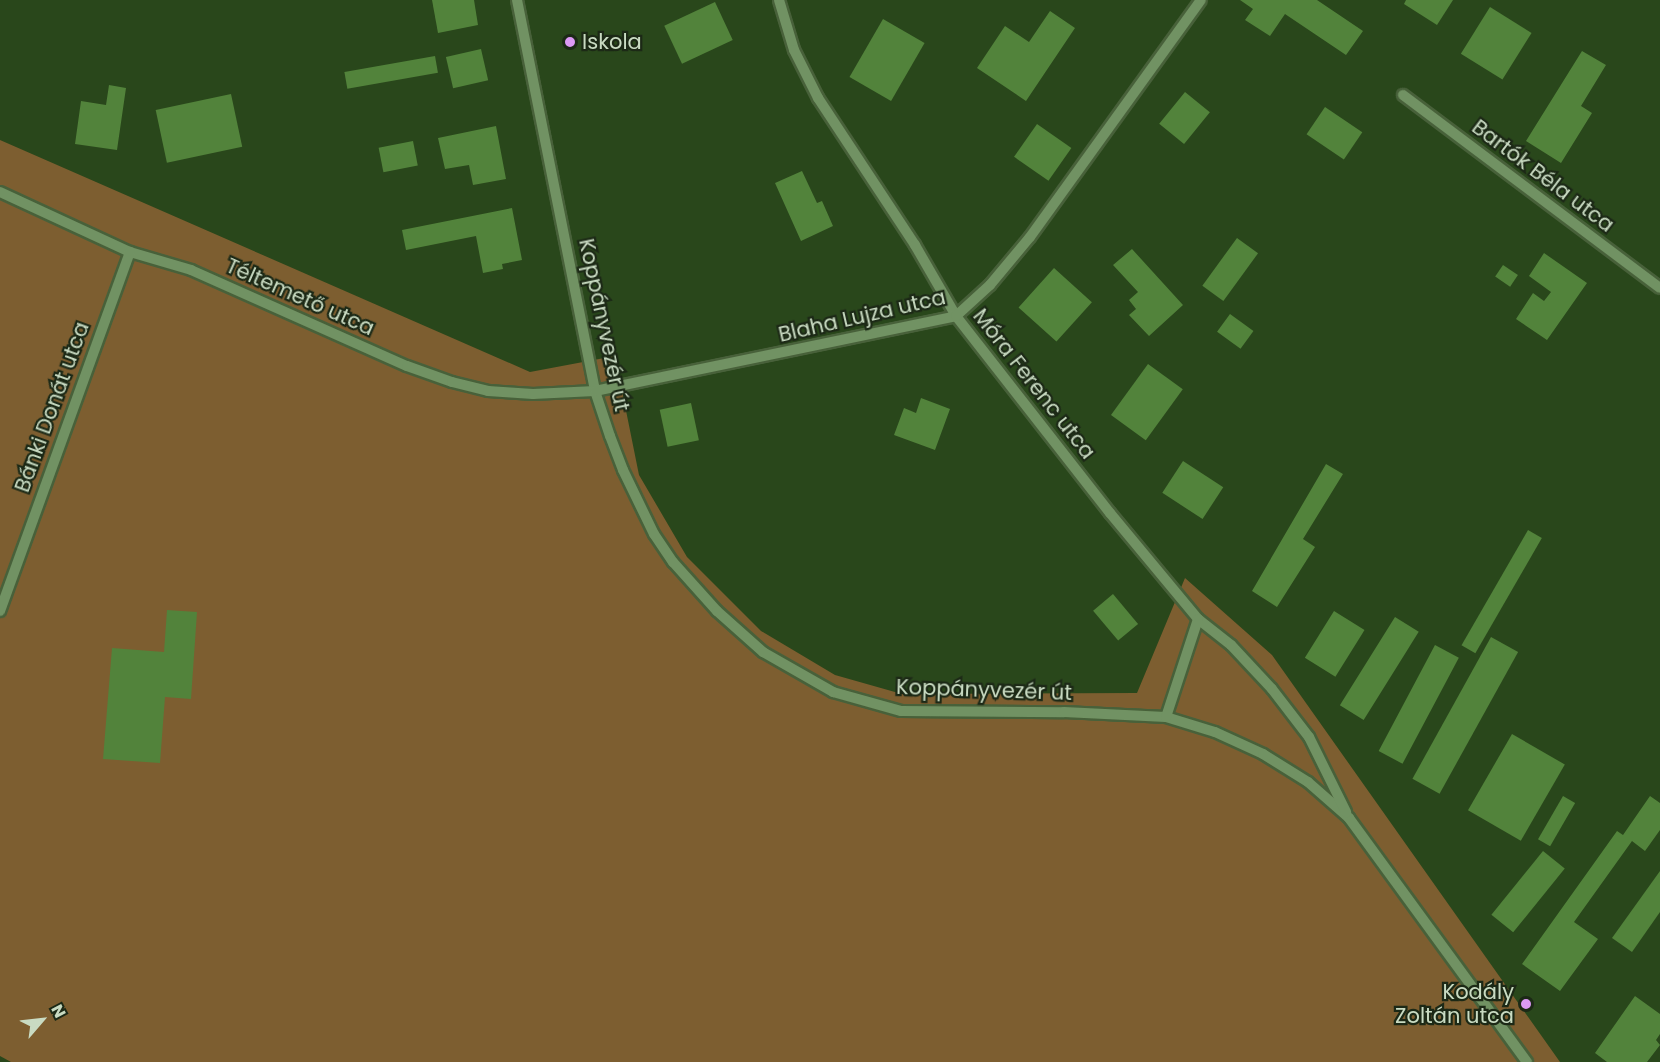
<!DOCTYPE html>
<html>
<head>
<meta charset="utf-8">
<style>
  body { margin:0 }
  #map { position:relative; width:1660px; height:1062px; overflow:hidden; background:#29471b; font-family:Poppins,sans-serif }
  div>[style] { position:absolute }
  [style*='--x'] { left:calc(var(--x)*1px); top:calc(var(--y)*1px); width:calc(var(--w)*1px); rotate:calc(var(--a)*1deg) }
  .green>* { inset:0; background:#7d5e30 }
  .building>* { inset:0; background:#52833b; transform-origin:0 0 }
  .roads { filter:drop-shadow(2px 0 #48613a) drop-shadow(-2px 0 #48613a) drop-shadow(0 2px #48613a) drop-shadow(0 -2px #48613a) }
  .minor>* { height:10px; margin:-5px; padding:0 5px; transform-origin:5px; border-radius:5px; background:#719263 }
  .dots>* { width:16px; height:16px; translate:-50% -50%; box-sizing:border-box; border:3px solid #1c2916; border-radius:50% }
  span { translate:-50% -50%; white-space:nowrap; text-align:center; line-height:1.15; -webkit-text-stroke:4.5px #1c2916; paint-order:stroke }
  .poi-label { font-size:21px; color:#c9dbc2 }
  .left { translate:0 -50%; text-align:left }
  .right { translate:-100% -50%; text-align:right }
  .street-label { font-size:21px; color:#c9dbc2 }
  .north { position:absolute; left:12px; top:990px; width:60px; height:60px; -webkit-text-stroke:4px #1c2916; paint-order:stroke; rotate:62deg; font-size:16px; font-weight:700; line-height:24px; text-align:center; color:#c9dbc2 }
  .north::after { content:''; display:block; margin:auto; width:21px; height:27px; background:#c9dbc2; clip-path:polygon(50% 0,100% 100%,50% 72%,0 100%) }
</style>
</head>
<body>
<div id="map">
  <div class="green">
    <i style="clip-path:polygon(0 140px,530px 372px,615px 356px,639px 475px,687px 557px,761px 631px,835px 675px,902px 694px,1137px 693px,1185px 578px,1272px 655px,1560px 1062px,11px 1062px,0 1056px)"></i>
  </div>
  <div class="building">
    <i style="clip-path:polygon(432px 0,474px 0,478px 25px,438px 33px)"></i>
    <i style="clip-path:polygon(1240px 0,1317px 0,1363px 31px,1346px 55px,1285px 14px,1270px 36px,1245px 20px,1253px 9px)"></i>
    <i style="clip-path:polygon(1406px 0,1453px 0,1437px 25px,1404px 4px)"></i>
    <i style="left:715px;top:2px;width:42px;height:56px;rotate:65deg"></i>
    <i style="left:1490px;top:7px;width:49px;height:55px;rotate:32deg"></i>
    <i style="clip-path:polygon(1050px 11px,1075px 28px,1026px 101px,977px 68px,1005px 26px,1029px 42px)"></i>
    <i style="left:883px;top:19px;width:48px;height:67px;rotate:30deg"></i>
    <i style="left:481px;top:49px;width:32px;height:36px;rotate:77deg"></i>
    <i style="clip-path:polygon(1582px 51px,1606px 65px,1581px 106px,1592px 113px,1561px 163px,1526px 141px)"></i>
    <i style="left:435px;top:56px;width:17px;height:92px;rotate:80deg"></i>
    <i style="clip-path:polygon(109px 85px,126px 88px,117px 150px,75px 144px,81px 101px,106px 105px)"></i>
    <i style="left:1185px;top:92px;width:32px;height:41px;rotate:39deg"></i>
    <i style="left:231px;top:94px;width:54px;height:77px;rotate:78deg"></i>
    <i style="left:1325px;top:107px;width:45px;height:33px;rotate:34deg"></i>
    <i style="left:1037px;top:124px;width:42px;height:40px;rotate:35deg"></i>
    <i style="clip-path:polygon(496px 126px,506px 179px,473px 185px,469px 165px,445px 169px,438px 138px)"></i>
    <i style="left:413px;top:141px;width:25px;height:35px;rotate:79deg"></i>
    <i style="clip-path:polygon(802px 171px,817px 203px,822px 201px,833px 226px,801px 241px,775px 183px)"></i>
    <i style="clip-path:polygon(512px 208px,522px 260px,502px 264px,503px 269px,483px 273px,476px 236px,406px 250px,402px 230px)"></i>
    <i style="left:1237px;top:238px;width:26px;height:59px;rotate:36deg"></i>
    <i style="clip-path:polygon(1132px 249px,1183px 305px,1149px 336px,1129px 315px,1136px 309px,1129px 300px,1138px 292px,1113px 265px)"></i>
    <i style="clip-path:polygon(1544px 253px,1587px 283px,1547px 340px,1516px 319px,1533px 293px,1544px 301px,1551px 292px,1529px 276px)"></i>
    <i style="left:1503px;top:265px;width:18px;height:14px;rotate:34deg"></i>
    <i style="left:1054px;top:268px;width:51px;height:53px;rotate:42deg"></i>
    <i style="left:1230px;top:314px;width:29px;height:22px;rotate:36deg"></i>
    <i style="left:1148px;top:364px;width:43px;height:63px;rotate:36deg"></i>
    <i style="clip-path:polygon(921px 398px,950px 409px,935px 450px,894px 435px,904px 408px,916px 413px)"></i>
    <i style="left:691px;top:403px;width:38px;height:32px;rotate:78deg"></i>
    <i style="left:1183px;top:461px;width:48px;height:38px;rotate:33deg"></i>
    <i style="clip-path:polygon(1326px 464px,1343px 474px,1303px 539px,1315px 547px,1277px 607px,1252px 591px)"></i>
    <i style="left:1528px;top:530px;width:16px;height:133px;rotate:30deg"></i>
    <i style="left:1113px;top:594px;width:39px;height:26px;rotate:50deg"></i>
    <i style="clip-path:polygon(167px 610px,197px 612px,191px 699px,165px 697px,160px 763px,103px 759px,112px 648px,164px 652px)"></i>
    <i style="left:1334px;top:611px;width:36px;height:55px;rotate:32deg"></i>
    <i style="left:1395px;top:617px;width:28px;height:104px;rotate:32deg"></i>
    <i style="left:1491px;top:637px;width:31px;height:162px;rotate:29deg"></i>
    <i style="left:1435px;top:645px;width:27px;height:120px;rotate:28deg"></i>
    <i style="left:1512px;top:734px;width:61px;height:88px;rotate:30deg"></i>
    <i style="left:1563px;top:796px;width:14px;height:50px;rotate:30deg"></i>
    <i style="clip-path:polygon(1650px 796px,1660px 803px,1660px 830px,1645px 851px,1632px 841px,1574px 922px,1598px 939px,1560px 991px,1522px 964px,1617px 831px,1623px 835px)"></i>
    <i style="left:1543px;top:851px;width:28px;height:82px;rotate:39deg"></i>
    <i style="clip-path:polygon(1660px 871px,1660px 912px,1632px 952px,1612px 938px)"></i>
    <i style="clip-path:polygon(1635px 996px,1660px 1014px,1660px 1034px,1656px 1040px,1660px 1045px,1647px 1062px,1607px 1062px,1595px 1053px)"></i>
  </div>
  <div class="roads">
    <div class="minor">
      <i style="--x:517;--y:0;--w:399;--a:78.7"></i>
      <i style="--x:595;--y:391;--w:47;--a:71.6"></i>
      <i style="--x:610;--y:436;--w:36;--a:69"></i>
      <i style="--x:623;--y:470;--w:71;--a:64.2"></i>
      <i style="--x:654;--y:534;--w:34;--a:56"></i>
      <i style="--x:673;--y:562;--w:66;--a:48.1"></i>
      <i style="--x:717;--y:611;--w:62;--a:41.7"></i>
      <i style="--x:763;--y:652;--w:81;--a:29.7"></i>
      <i style="--x:833;--y:692;--w:71;--a:15.6"></i>
      <i style="--x:901;--y:711;--w:163;--a:0.4"></i>
      <i style="--x:1064;--y:712;--w:102;--a:2.8"></i>
      <i style="--x:1166;--y:717;--w:51;--a:17"></i>
      <i style="--x:1215;--y:732;--w:53;--a:24.6"></i>
      <i style="--x:1263;--y:754;--w:53;--a:31.9"></i>
      <i style="--x:1308;--y:782;--w:55;--a:41.3"></i>
      <i style="--x:1349;--y:818;--w:302;--a:53.9"></i>
      <i style="--x:779;--y:0;--w:52;--a:73.3"></i>
      <i style="--x:794;--y:50;--w:54;--a:63.4"></i>
      <i style="--x:818;--y:98;--w:176;--a:56.6"></i>
      <i style="--x:915;--y:245;--w:82;--a:60"></i>
      <i style="--x:956;--y:316;--w:250;--a:52"></i>
      <i style="--x:1110;--y:513;--w:138;--a:50.3"></i>
      <i style="--x:1198;--y:619;--w:42;--a:38.2"></i>
      <i style="--x:1231;--y:645;--w:60;--a:47"></i>
      <i style="--x:1272;--y:689;--w:61;--a:52.4"></i>
      <i style="--x:1309;--y:737;--w:84;--a:63.7"></i>
      <i style="--x:1403;--y:95;--w:321;--a:36.9"></i>
      <i style="--x:0;--y:192;--w:143;--a:24.8"></i>
      <i style="--x:130;--y:252;--w:64;--a:16.4"></i>
      <i style="--x:191;--y:270;--w:236;--a:24"></i>
      <i style="--x:407;--y:366;--w:48;--a:19.6"></i>
      <i style="--x:452;--y:382;--w:37;--a:14"></i>
      <i style="--x:488;--y:391;--w:45;--a:3.8"></i>
      <i style="--x:533;--y:394;--w:62;--a:-2.8"></i>
      <i style="--x:595;--y:391;--w:369;--a:-11.7"></i>
      <i style="--x:956;--y:316;--w:46;--a:-42.4"></i>
      <i style="--x:990;--y:285;--w:62;--a:-50.2"></i>
      <i style="--x:1030;--y:237;--w:292;--a:-54.2"></i>
      <i style="--x:0;--y:611;--w:382;--a:-70.1"></i>
      <i style="--x:1166;--y:717;--w:103;--a:-71.9"></i>
    </div>
  </div>
  <div class="dots">
    <i style="left:570px;top:42px;background:#dc99f5"></i>
    <i style="left:1526px;top:1004px;background:#dc99f5"></i>
  </div>
  <div class="poi-label">
    <span class="left" style="left:582px;top:42px">Iskola</span>
    <span class="right" style="left:1514px;top:1004px">Kodály<br>Zoltán utca</span>
  </div>
  <div class="street-label">
    <span style="left:1543px;top:176px;rotate:37deg">Bartók Béla utca</span>
    <span style="left:300px;top:297px;rotate:24deg">Téltemető utca</span>
    <span style="left:862px;top:316px;rotate:-13deg">Blaha Lujza utca</span>
    <span style="left:604px;top:325px;rotate:78deg">Koppányvezér út</span>
    <span style="left:1034px;top:384px;rotate:52deg">Móra Ferenc utca</span>
    <span style="left:52px;top:407px;rotate:-70deg">Bánki Donát utca</span>
    <span style="left:984px;top:690px;rotate:2deg">Koppányvezér út</span>
  </div>
  <div class="north">N</div>
</div>
</body>
</html>
